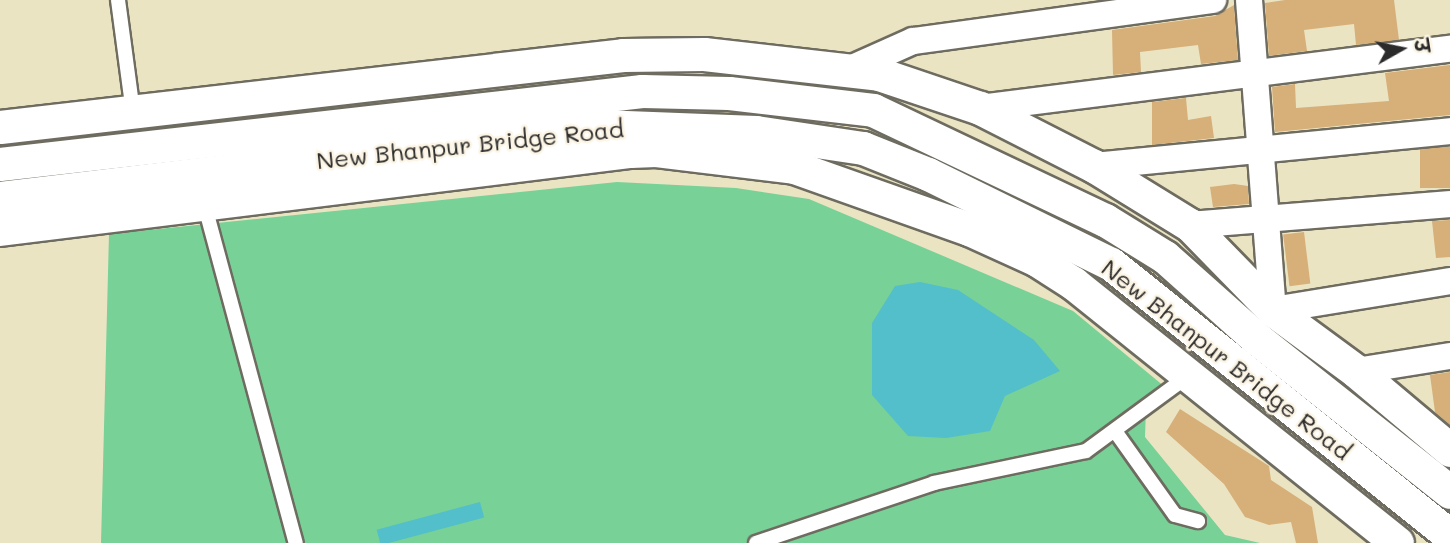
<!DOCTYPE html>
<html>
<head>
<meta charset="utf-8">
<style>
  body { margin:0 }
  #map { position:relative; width:1450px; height:543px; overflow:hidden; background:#ebe4c2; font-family:Mali,"Playpen Sans Deva",sans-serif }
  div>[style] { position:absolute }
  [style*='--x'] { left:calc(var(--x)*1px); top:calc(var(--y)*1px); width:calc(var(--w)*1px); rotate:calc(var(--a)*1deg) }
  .green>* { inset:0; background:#78d197 }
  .water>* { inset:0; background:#52bfcb; transform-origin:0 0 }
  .building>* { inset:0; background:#d6af79; transform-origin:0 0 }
  .roads { filter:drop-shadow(2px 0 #6e6c60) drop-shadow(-2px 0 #6e6c60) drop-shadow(0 2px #6e6c60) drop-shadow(0 -2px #6e6c60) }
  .service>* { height:14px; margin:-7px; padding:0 7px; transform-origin:7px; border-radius:7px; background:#fff }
  .minor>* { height:26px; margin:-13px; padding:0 13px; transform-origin:13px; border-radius:13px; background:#fff }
  .tertiary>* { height:33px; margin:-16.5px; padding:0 16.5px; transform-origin:16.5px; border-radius:16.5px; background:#fff }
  span { translate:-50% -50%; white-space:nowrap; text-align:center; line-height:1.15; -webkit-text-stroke:5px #fcf5e5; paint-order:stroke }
  .street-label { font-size:24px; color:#2b2b2b }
  .north { position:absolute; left:1366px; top:14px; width:70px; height:70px; -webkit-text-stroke:5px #fcf5e5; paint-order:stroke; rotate:81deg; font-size:19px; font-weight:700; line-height:28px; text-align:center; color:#2b2b2b }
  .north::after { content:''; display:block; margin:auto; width:24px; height:32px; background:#2b2b2b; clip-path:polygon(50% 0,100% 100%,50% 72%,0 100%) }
</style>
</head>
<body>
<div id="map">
  <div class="green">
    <i style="clip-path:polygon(617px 182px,736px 188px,809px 199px,1073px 311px,1165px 387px,1146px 408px,1145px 437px,1225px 535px,1260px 543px,101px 543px,109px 234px)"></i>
  </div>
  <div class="water">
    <i style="clip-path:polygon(920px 282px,958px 290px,1034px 340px,1060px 371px,1005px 396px,990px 431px,946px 438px,908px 436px,872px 395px,872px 323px,895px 286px)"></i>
    <i style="left:480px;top:502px;width:16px;height:107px;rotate:75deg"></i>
  </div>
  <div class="building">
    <i style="clip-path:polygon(1285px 0,1394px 0,1399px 40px,1356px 45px,1354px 24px,1304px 30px,1307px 51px,1269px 56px,1265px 3px)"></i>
    <i style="clip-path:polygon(1234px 5px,1238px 60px,1201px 64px,1198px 45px,1140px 52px,1141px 72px,1113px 75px,1112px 30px,1215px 16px)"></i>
    <i style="clip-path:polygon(1450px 65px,1450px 115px,1275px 132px,1272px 87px,1295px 84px,1296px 108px,1389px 101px,1385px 73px)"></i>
    <i style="clip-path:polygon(1186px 98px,1188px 120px,1211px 116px,1214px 138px,1152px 145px,1152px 102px)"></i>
    <i style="left:1450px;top:147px;width:41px;height:30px;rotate:90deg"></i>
    <i style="clip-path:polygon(1234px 184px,1248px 186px,1249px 204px,1213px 207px,1210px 187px)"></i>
    <i style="clip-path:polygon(1450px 220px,1450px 257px,1436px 258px,1432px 221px)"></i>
    <i style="left:1304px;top:232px;width:52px;height:21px;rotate:83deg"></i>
    <i style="clip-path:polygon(1450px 372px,1450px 425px,1435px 412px,1430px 375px)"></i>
    <i style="clip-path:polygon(1180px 409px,1269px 466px,1271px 480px,1312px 507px,1318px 543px,1296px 543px,1291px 522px,1269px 525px,1245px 517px,1224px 484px,1166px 432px)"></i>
  </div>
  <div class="roads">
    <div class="service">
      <i style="--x:118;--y:0;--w:113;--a:82.4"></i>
      <i style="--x:204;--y:203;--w:352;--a:74.9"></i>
      <i style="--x:1115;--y:431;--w:103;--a:54.5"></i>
      <i style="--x:1175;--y:515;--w:24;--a:15"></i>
      <i style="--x:756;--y:543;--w:188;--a:-18.6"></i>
      <i style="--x:934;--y:483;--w:155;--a:-11.9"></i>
      <i style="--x:1086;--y:451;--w:127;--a:-36.3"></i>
    </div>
    <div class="minor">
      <i style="--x:1249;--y:0;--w:311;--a:85.6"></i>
      <i style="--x:1273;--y:310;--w:179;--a:-9.3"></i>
      <i style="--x:850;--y:69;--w:69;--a:-24"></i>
      <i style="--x:913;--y:41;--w:303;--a:-7.8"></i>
      <i style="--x:980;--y:108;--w:474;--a:-7.2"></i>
      <i style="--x:1094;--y:166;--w:358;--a:-5.6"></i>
      <i style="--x:1190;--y:225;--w:261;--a:-4.6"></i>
      <i style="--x:1356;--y:371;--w:95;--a:-9.1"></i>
    </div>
    <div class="tertiary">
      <i style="--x:0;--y:127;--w:627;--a:-6.59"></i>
      <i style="--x:623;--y:55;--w:81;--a:-0.7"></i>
      <i style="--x:704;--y:54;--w:176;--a:6.5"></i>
      <i style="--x:879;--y:74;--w:107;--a:18.6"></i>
      <i style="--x:980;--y:108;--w:128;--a:27"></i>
      <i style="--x:1094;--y:166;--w:113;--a:31.6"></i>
      <i style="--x:1190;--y:225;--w:119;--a:45.7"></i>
      <i style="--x:1273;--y:310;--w:103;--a:36.3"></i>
      <i style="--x:1356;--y:371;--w:123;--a:40"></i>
      <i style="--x:0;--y:164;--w:646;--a:-6.49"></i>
      <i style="--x:642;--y:91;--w:87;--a:1.3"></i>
      <i style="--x:729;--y:93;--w:145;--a:6.7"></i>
      <i style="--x:873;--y:110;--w:257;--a:25.4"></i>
      <i style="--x:1105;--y:220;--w:70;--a:31.7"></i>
      <i style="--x:1165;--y:257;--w:123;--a:41.7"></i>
      <i style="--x:1257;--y:339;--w:246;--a:38.4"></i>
      <i style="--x:0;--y:198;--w:604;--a:-6.84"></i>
      <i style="--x:600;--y:126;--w:156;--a:2.2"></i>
      <i style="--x:756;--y:132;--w:108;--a:8.5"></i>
      <i style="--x:863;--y:148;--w:70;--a:21.8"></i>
      <i style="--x:928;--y:174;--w:204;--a:26.2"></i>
      <i style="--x:1111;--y:264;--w:435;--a:38.7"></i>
      <i style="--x:0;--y:229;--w:635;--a:-7.06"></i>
      <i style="--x:630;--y:151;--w:26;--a:-2"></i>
      <i style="--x:656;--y:150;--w:139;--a:7"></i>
      <i style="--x:794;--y:167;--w:186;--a:19.5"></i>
      <i style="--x:969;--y:229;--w:75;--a:24.5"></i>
      <i style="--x:1037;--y:260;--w:43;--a:32.6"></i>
      <i style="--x:1073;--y:283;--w:415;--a:38.7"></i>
    </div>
  </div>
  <div class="street-label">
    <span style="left:470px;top:144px;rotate:-6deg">New Bhanpur Bridge Road</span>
    <span style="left:1227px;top:359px;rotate:38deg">New Bhanpur Bridge Road</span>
  </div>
  <div class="north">उ</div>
</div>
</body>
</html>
